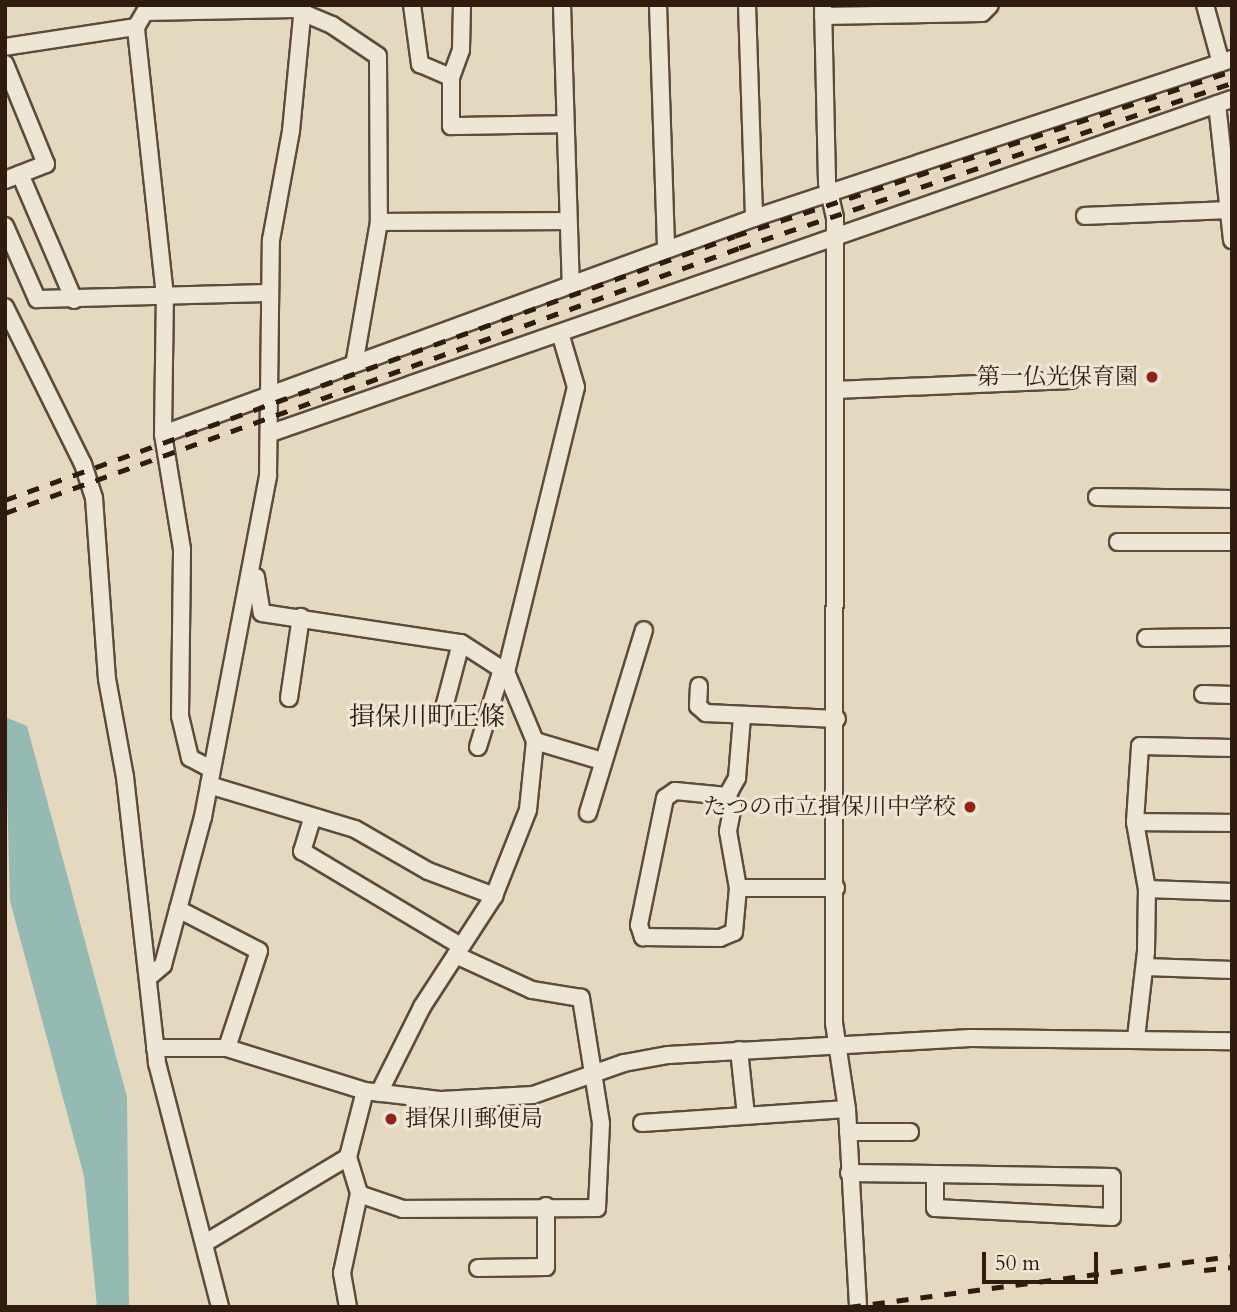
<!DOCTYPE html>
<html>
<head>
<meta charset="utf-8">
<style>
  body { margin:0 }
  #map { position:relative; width:1237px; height:1312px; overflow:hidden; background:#e4d9be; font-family:Cardo,"Noto Serif JP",serif }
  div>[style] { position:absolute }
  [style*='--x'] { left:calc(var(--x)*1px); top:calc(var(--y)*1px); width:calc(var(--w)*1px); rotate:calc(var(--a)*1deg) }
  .water>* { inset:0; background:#95bab4 }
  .roads { filter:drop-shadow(2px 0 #5d4b3b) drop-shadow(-2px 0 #5d4b3b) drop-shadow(0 2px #5d4b3b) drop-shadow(0 -2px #5d4b3b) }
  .minor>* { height:16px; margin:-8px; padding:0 8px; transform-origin:8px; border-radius:8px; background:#ede6d5 }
  .rail>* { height:4.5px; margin-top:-2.25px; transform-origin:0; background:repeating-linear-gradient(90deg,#301c0f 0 12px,transparent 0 24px) }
  .dots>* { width:19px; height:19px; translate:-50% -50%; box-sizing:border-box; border:4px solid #ede6d5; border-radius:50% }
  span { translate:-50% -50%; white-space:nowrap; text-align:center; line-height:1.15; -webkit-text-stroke:6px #ede6d5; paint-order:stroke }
  .poi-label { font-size:23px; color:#301c0f }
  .right { translate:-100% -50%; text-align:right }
  .left { translate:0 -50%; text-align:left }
  .quarter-label { font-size:26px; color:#301c0f }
  .frame { position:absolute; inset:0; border:7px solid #301c0f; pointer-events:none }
  .scale { position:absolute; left:982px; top:1252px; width:116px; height:32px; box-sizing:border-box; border:4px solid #301c0f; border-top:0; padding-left:9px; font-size:21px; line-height:24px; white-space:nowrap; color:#301c0f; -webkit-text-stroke:5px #ede6d5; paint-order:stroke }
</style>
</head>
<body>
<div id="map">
  <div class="water">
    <i style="clip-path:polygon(5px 717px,27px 726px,127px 1097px,129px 1307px,97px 1307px,84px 1176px,10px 901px)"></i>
  </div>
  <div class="roads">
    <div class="minor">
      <i style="--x:412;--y:5;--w:60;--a:82.3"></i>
      <i style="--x:420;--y:64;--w:34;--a:23"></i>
      <i style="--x:462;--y:5;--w:45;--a:91.3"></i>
      <i style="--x:461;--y:50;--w:29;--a:110"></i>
      <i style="--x:451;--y:77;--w:49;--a:90"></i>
      <i style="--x:451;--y:126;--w:113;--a:-1"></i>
      <i style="--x:562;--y:5;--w:279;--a:88.2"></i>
      <i style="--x:658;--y:5;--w:244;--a:88.1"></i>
      <i style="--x:747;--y:5;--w:213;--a:88.1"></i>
      <i style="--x:823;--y:5;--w:178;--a:88.7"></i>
      <i style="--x:827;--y:183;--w:36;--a:77"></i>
      <i style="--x:835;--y:218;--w:805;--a:90.07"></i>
      <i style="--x:834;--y:1023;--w:87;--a:81.4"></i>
      <i style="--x:847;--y:1109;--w:198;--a:86.8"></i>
      <i style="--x:1205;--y:5;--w:60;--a:74.6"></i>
      <i style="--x:823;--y:16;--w:159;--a:-1.1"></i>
      <i style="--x:982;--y:13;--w:11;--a:-45"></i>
      <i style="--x:5;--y:47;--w:133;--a:-8.7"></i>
      <i style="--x:5;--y:64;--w:108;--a:67.7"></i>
      <i style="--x:46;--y:164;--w:44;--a:158.7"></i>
      <i style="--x:1217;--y:104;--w:137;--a:83.7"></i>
      <i style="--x:20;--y:174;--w:137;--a:66.8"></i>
      <i style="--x:1085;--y:216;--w:143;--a:-2.4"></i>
      <i style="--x:379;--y:222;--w:189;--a:-0.3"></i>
      <i style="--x:5;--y:226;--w:80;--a:66.3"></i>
      <i style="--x:37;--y:299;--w:232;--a:-1.5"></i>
      <i style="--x:5;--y:307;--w:175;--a:63.6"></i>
      <i style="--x:83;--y:464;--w:36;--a:72"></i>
      <i style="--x:94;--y:498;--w:181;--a:85.9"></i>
      <i style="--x:107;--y:679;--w:100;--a:79.6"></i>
      <i style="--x:125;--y:777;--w:288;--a:83.6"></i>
      <i style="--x:157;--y:1063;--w:252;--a:75.5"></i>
      <i style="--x:835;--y:390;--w:236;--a:-2.4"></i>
      <i style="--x:271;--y:433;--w:1017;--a:-19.17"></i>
      <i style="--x:163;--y:434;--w:629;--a:-20.08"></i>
      <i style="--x:754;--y:218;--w:504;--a:-18.4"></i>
      <i style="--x:1097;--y:497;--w:135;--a:0.8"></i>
      <i style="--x:1118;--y:542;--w:114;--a:0"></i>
      <i style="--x:256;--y:577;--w:36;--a:81"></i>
      <i style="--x:262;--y:613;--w:201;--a:8.6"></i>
      <i style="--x:461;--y:643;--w:54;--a:32.8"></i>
      <i style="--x:506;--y:672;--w:75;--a:67.2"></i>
      <i style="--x:535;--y:741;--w:69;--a:95.8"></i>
      <i style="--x:528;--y:810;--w:92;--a:111.6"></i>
      <i style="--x:494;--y:896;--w:132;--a:123"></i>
      <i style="--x:422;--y:1007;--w:96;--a:116.6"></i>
      <i style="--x:1146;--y:638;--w:86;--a:-0.7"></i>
      <i style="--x:506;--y:672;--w:293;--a:-76.2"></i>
      <i style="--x:576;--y:387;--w:56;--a:-106.5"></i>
      <i style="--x:699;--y:686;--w:20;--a:93"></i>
      <i style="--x:698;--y:706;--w:11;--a:41"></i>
      <i style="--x:706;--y:713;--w:131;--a:2.6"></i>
      <i style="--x:1203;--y:694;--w:29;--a:2"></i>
      <i style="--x:289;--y:698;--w:82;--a:-81.6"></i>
      <i style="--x:442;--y:715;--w:74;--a:-75.2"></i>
      <i style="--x:535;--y:741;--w:70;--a:16.6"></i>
      <i style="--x:478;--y:747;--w:82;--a:-72.9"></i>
      <i style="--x:211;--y:769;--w:24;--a:-152"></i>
      <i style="--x:190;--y:758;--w:43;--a:-103.4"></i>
      <i style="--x:180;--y:716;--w:167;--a:-89.3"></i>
      <i style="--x:182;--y:549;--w:117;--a:-99.4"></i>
      <i style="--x:163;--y:434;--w:138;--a:-89.2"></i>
      <i style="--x:165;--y:296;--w:271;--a:-96.2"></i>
      <i style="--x:136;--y:27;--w:17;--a:-59"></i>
      <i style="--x:145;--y:12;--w:149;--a:-1.2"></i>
      <i style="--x:294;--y:9;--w:41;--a:22.8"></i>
      <i style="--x:332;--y:25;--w:55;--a:34"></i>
      <i style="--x:378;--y:56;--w:166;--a:89.7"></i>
      <i style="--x:379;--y:222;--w:140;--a:99.9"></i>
      <i style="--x:209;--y:785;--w:152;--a:16.8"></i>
      <i style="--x:355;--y:829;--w:84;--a:29.9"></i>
      <i style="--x:428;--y:871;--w:71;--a:20.7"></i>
      <i style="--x:727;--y:796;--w:52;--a:-174.5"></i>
      <i style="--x:675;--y:791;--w:12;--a:145"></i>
      <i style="--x:665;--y:798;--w:130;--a:101.6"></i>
      <i style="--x:639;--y:925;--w:13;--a:72"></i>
      <i style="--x:643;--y:937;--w:77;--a:0.7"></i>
      <i style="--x:720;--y:938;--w:15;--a:-23"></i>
      <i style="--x:734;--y:932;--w:44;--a:-84.8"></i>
      <i style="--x:738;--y:888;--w:58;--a:-100"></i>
      <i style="--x:728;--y:831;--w:25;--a:-79"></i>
      <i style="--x:733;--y:806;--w:12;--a:-121"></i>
      <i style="--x:727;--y:796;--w:21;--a:-61"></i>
      <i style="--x:737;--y:778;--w:61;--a:-85.3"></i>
      <i style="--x:588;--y:813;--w:191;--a:-73"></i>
      <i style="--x:312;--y:819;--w:34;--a:107"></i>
      <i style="--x:302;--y:851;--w:185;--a:30.9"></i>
      <i style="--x:1135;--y:822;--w:97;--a:0.6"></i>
      <i style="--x:738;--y:888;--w:98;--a:0"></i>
      <i style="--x:1147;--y:889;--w:85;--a:2"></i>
      <i style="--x:178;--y:909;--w:91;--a:27.4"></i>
      <i style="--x:259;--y:951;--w:102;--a:108.3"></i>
      <i style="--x:1145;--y:967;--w:87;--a:2"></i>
      <i style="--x:148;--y:978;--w:20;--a:-41"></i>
      <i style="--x:163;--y:965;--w:153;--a:-74.9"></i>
      <i style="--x:203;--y:817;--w:347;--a:-79.2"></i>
      <i style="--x:268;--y:476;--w:236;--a:-89.3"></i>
      <i style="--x:271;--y:240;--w:111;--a:-79.6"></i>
      <i style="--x:291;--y:131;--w:125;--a:-84.5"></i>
      <i style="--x:1136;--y:1038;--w:88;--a:-83.4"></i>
      <i style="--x:1146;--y:951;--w:62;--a:-89.1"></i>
      <i style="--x:1147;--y:889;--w:68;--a:-100.2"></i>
      <i style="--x:1135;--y:822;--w:76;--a:-86.2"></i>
      <i style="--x:1140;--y:746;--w:92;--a:1.2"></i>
      <i style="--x:155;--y:1048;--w:72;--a:0"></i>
      <i style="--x:227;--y:1048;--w:145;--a:17.3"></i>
      <i style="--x:365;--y:1091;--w:77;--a:6.8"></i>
      <i style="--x:441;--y:1100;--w:92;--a:-3.1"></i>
      <i style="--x:533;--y:1095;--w:96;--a:-19.4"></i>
      <i style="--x:624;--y:1063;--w:45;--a:-10.3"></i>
      <i style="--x:668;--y:1055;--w:303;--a:-3.2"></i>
      <i style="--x:971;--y:1038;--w:261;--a:0.7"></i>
      <i style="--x:739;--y:1050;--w:66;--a:83.9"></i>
      <i style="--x:642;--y:1123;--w:205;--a:-3.9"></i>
      <i style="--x:848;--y:1132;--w:62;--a:0"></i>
      <i style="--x:348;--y:1157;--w:39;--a:73"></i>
      <i style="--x:359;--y:1194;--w:46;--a:18.8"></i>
      <i style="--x:403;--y:1209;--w:194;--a:-0.3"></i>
      <i style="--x:597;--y:1208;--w:85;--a:-87.3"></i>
      <i style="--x:601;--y:1123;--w:127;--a:-99.1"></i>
      <i style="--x:581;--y:998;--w:50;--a:-170.7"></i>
      <i style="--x:532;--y:990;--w:84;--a:-155.3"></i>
      <i style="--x:849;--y:1173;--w:86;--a:0.7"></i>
      <i style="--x:935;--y:1174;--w:177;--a:1"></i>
      <i style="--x:1112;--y:1177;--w:40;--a:90"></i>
      <i style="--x:1112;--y:1217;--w:177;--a:-177.1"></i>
      <i style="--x:935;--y:1208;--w:34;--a:-90"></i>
      <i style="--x:205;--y:1243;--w:167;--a:-31"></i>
      <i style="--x:348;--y:1157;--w:68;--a:-75.6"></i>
      <i style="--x:478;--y:1268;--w:68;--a:-0.8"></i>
      <i style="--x:546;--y:1267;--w:61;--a:-90"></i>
      <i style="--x:348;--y:1307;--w:35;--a:-100"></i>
      <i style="--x:342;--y:1273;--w:81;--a:-77.9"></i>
    </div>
  </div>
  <div class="rail">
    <i style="--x:5;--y:500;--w:776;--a:-19.88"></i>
    <i style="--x:735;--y:236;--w:524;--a:-18.37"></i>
    <i style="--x:5;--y:513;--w:780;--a:-19.85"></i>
    <i style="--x:739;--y:248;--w:520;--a:-18.5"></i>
    <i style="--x:1204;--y:1270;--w:28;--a:-6"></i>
    <i style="--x:849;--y:1307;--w:386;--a:-7.6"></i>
  </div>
  <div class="dots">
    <i style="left:1152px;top:377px;background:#8f2418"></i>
    <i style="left:970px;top:807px;background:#8f2418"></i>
    <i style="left:391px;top:1119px;background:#8f2418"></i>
  </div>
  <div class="poi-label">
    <span class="right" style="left:1138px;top:377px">第一仏光保育園</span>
    <span class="right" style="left:956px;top:807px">たつの市立揖保川中学校</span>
    <span class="left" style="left:405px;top:1119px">揖保川郵便局</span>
  </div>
  <div class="quarter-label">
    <span style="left:427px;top:717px">揖保川町正條</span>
  </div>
  <div class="frame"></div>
  <div class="scale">50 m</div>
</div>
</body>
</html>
